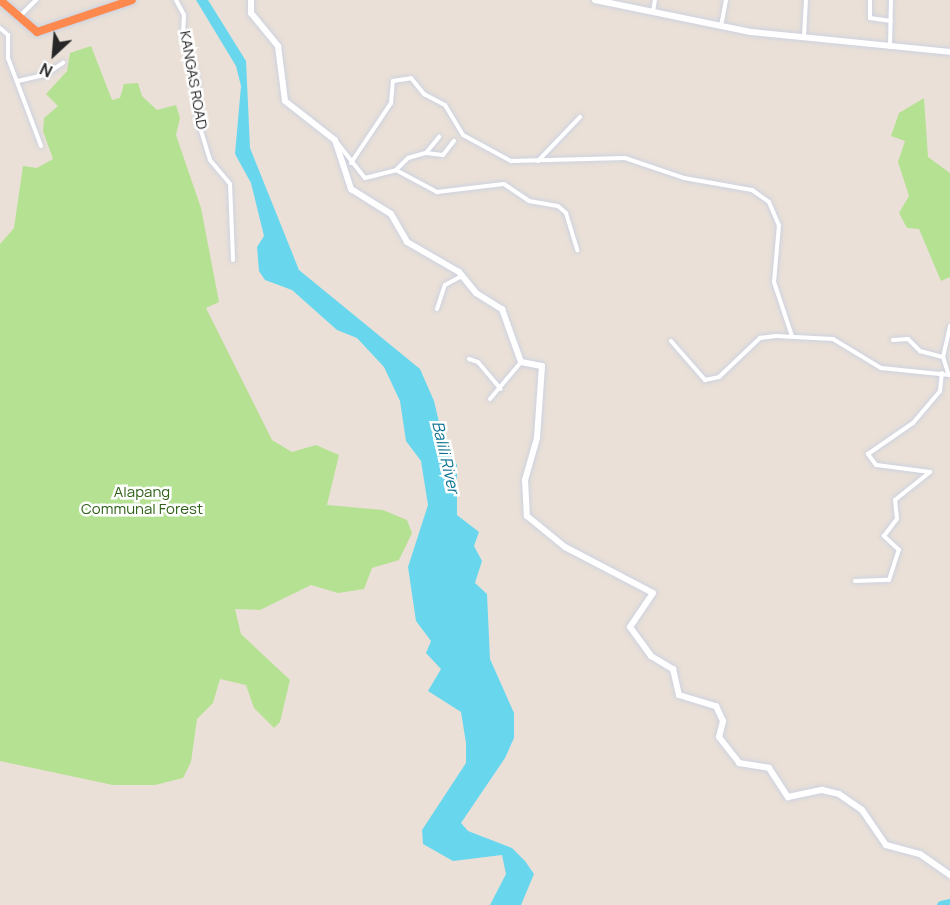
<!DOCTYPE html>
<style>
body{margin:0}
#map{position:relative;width:950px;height:905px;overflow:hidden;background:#eae0d7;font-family:Manrope,sans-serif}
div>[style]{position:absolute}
.green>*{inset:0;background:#b5e193}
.water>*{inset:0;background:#68d7ee}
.river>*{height:9px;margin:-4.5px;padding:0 4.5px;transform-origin:4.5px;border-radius:4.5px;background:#68d7ee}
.roads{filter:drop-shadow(0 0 2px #cdd2e0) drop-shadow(0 0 2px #cdd2e0)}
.street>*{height:4px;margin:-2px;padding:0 2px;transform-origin:2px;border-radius:2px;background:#fff}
.secondary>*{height:6px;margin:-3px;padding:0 3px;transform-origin:3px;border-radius:3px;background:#fff}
.highway>*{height:8px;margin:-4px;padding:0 4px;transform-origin:4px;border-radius:4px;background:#fe894e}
span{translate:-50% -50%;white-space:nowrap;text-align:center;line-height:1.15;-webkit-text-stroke:5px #fff;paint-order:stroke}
.street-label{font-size:15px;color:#262626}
.park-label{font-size:15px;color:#2f6118}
.water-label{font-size:16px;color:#0d7394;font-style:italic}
.north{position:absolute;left:24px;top:24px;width:60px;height:60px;-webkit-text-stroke:4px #fff;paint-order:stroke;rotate:206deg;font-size:16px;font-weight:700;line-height:24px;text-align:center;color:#262626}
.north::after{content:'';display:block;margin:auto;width:21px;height:27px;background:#262626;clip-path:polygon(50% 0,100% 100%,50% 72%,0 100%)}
</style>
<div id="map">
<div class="green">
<div style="clip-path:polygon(91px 46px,112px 100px,120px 98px,124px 84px,138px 83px,142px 96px,157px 110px,176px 105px,180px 118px,176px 135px,201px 208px,219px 302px,206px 308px,272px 440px,292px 452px,316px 445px,339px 455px,327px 505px,383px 510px,407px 520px,412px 533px,399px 560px,372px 568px,364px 589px,338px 593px,311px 585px,260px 610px,235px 609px,241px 634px,290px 680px,280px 722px,274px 728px,254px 708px,246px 685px,220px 679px,213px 703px,197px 719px,191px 762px,183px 778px,155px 785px,113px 785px,0 761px,0 244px,14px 228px,23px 166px,37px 168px,53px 159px,43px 131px,44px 118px,58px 106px,46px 94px,67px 71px,70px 53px)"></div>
<div style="clip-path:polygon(924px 98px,928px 157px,950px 173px,950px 277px,941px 281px,919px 229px,907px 228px,899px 213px,909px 196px,898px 162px,905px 141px,891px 136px,899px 113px)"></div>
</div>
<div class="water">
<div style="clip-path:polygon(196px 0,208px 0,246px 61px,250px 148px,299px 270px,420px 369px,434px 401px,443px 439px,457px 465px,457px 515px,479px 532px,474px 546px,482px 561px,475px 583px,487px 594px,490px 659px,514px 713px,514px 738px,505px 758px,461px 823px,468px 831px,512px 848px,525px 861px,534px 874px,521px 905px,490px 905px,506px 874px,502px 855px,453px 861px,423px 844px,422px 830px,466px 763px,466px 743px,461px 712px,428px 691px,441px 669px,426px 653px,431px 641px,416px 621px,408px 567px,428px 505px,421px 461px,406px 441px,400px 401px,384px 367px,357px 338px,337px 330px,292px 290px,265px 280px,259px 271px,257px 247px,264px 236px,251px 183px,235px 154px,241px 86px,236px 66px)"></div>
</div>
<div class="river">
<div style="left:941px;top:905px;width:9px;rotate:-13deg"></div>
</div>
<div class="roads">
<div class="street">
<div style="left:176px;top:0;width:17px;rotate:62deg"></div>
<div style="left:184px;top:15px;width:20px;rotate:93deg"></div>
<div style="left:183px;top:35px;width:45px;rotate:72deg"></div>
<div style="left:197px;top:78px;width:43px;rotate:88.7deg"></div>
<div style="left:198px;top:121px;width:41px;rotate:72.9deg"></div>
<div style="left:210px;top:160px;width:31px;rotate:50deg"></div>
<div style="left:230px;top:184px;width:76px;rotate:87.7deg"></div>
<div style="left:870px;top:0;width:18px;rotate:90deg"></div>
<div style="left:870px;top:18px;width:21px;rotate:8deg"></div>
<div style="left:653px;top:12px;width:12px;rotate:-81deg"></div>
<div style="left:20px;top:16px;width:23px;rotate:-45deg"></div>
<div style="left:721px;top:26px;width:26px;rotate:-79deg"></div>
<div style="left:0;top:28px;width:11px;rotate:41deg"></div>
<div style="left:8px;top:35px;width:23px;rotate:90deg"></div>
<div style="left:8px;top:58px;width:94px;rotate:69.4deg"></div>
<div style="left:804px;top:37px;width:37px;rotate:-87deg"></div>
<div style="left:890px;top:47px;width:47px;rotate:-88.8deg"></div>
<div style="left:18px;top:81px;width:28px;rotate:-13deg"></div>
<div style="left:45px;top:75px;width:22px;rotate:-34deg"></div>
<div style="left:335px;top:140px;width:48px;rotate:51.7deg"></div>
<div style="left:365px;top:178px;width:32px;rotate:-14deg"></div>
<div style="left:396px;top:170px;width:47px;rotate:28.2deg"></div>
<div style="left:437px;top:192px;width:67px;rotate:-6.8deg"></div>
<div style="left:504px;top:184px;width:30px;rotate:34deg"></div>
<div style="left:529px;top:201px;width:29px;rotate:10deg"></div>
<div style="left:558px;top:206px;width:11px;rotate:41deg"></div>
<div style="left:566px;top:213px;width:39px;rotate:73deg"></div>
<div style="left:426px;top:153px;width:17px;rotate:7deg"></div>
<div style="left:443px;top:155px;width:18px;rotate:-52deg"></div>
<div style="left:538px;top:161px;width:61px;rotate:-46.3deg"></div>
<div style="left:351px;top:163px;width:72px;rotate:-56.3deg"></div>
<div style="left:391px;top:103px;width:22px;rotate:-85deg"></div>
<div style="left:393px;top:81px;width:18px;rotate:-9deg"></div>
<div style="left:411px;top:78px;width:21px;rotate:51deg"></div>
<div style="left:424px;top:94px;width:24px;rotate:28deg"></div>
<div style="left:445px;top:105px;width:35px;rotate:59deg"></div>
<div style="left:463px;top:135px;width:55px;rotate:28.4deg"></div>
<div style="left:511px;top:161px;width:114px;rotate:-1.5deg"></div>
<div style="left:625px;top:158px;width:62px;rotate:18.7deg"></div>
<div style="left:684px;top:178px;width:69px;rotate:10deg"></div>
<div style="left:752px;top:190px;width:21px;rotate:35deg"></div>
<div style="left:769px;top:202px;width:25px;rotate:67deg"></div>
<div style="left:779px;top:225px;width:57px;rotate:95deg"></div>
<div style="left:774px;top:282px;width:57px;rotate:71.6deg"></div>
<div style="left:396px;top:170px;width:17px;rotate:-45deg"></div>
<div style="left:408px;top:158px;width:19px;rotate:-16deg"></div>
<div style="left:426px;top:153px;width:21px;rotate:-51deg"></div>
<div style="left:437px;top:309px;width:25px;rotate:-72deg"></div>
<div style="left:445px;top:285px;width:19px;rotate:-28deg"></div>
<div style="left:893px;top:340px;width:15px;rotate:-4deg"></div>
<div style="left:908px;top:339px;width:17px;rotate:45deg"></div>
<div style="left:920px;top:351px;width:24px;rotate:15deg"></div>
<div style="left:671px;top:341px;width:52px;rotate:48.9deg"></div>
<div style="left:705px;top:380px;width:14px;rotate:-12deg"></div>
<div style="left:719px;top:377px;width:57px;rotate:-43.6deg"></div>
<div style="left:760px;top:338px;width:16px;rotate:-7deg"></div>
<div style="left:776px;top:336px;width:57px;rotate:3deg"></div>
<div style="left:833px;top:339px;width:56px;rotate:31.1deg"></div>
<div style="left:881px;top:368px;width:69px;rotate:5.8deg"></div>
<div style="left:469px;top:359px;width:9px;rotate:18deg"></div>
<div style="left:478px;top:362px;width:35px;rotate:50deg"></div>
<div style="left:948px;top:373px;width:17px;rotate:-107deg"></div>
<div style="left:943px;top:357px;width:32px;rotate:-77deg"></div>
<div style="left:490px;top:399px;width:48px;rotate:-50deg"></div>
<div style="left:855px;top:581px;width:34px;rotate:-2deg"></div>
<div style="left:889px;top:580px;width:32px;rotate:-72deg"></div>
<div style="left:899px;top:550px;width:21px;rotate:-137deg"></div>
<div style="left:884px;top:536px;width:21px;rotate:-53deg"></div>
<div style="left:897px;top:519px;width:19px;rotate:-96deg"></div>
<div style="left:895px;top:500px;width:45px;rotate:-38.7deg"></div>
<div style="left:930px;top:472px;width:54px;rotate:-172.6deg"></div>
<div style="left:876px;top:465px;width:14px;rotate:-126deg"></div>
<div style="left:868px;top:454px;width:55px;rotate:-34.6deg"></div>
<div style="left:913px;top:423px;width:42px;rotate:-49.8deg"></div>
<div style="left:940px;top:391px;width:18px;rotate:-84deg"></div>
</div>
<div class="secondary">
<div style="left:251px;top:0;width:13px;rotate:90deg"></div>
<div style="left:251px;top:13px;width:43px;rotate:50.7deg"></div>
<div style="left:278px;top:46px;width:55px;rotate:82.7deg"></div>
<div style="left:285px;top:101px;width:63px;rotate:38deg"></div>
<div style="left:335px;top:140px;width:52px;rotate:71.9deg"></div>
<div style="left:351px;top:189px;width:47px;rotate:32deg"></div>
<div style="left:391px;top:214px;width:32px;rotate:60deg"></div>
<div style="left:407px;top:242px;width:60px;rotate:30deg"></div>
<div style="left:459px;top:272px;width:27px;rotate:51deg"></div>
<div style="left:476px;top:293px;width:31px;rotate:32deg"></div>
<div style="left:502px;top:309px;width:56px;rotate:70.3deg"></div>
<div style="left:521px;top:362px;width:21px;rotate:11deg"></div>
<div style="left:542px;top:366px;width:72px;rotate:94deg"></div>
<div style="left:537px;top:438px;width:44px;rotate:105.9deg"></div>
<div style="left:525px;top:480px;width:36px;rotate:87deg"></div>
<div style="left:527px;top:516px;width:49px;rotate:39.2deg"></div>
<div style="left:565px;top:547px;width:99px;rotate:27.6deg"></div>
<div style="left:653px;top:593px;width:41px;rotate:124.1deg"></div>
<div style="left:630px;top:627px;width:36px;rotate:54deg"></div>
<div style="left:651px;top:656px;width:26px;rotate:31deg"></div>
<div style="left:673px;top:669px;width:27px;rotate:77deg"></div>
<div style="left:679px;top:695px;width:39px;rotate:17deg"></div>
<div style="left:716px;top:706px;width:17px;rotate:65deg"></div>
<div style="left:723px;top:721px;width:16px;rotate:104deg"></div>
<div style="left:719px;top:737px;width:33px;rotate:52deg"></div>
<div style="left:739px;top:763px;width:30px;rotate:9deg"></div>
<div style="left:769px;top:768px;width:35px;rotate:57deg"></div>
<div style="left:788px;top:797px;width:35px;rotate:-12deg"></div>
<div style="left:822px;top:790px;width:17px;rotate:13deg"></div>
<div style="left:839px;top:794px;width:28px;rotate:35deg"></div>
<div style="left:862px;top:810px;width:42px;rotate:55.6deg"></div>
<div style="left:886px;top:845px;width:35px;rotate:15deg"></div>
<div style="left:920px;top:854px;width:37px;rotate:35deg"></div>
<div style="left:595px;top:0;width:159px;rotate:11.6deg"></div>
<div style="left:751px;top:32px;width:200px;rotate:5.7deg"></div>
</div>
<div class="highway">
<div style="left:0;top:0;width:49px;rotate:40.9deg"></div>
<div style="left:37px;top:32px;width:100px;rotate:-18.6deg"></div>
</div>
</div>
<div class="street-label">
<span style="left:194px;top:80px;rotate:80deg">KANGAS ROAD</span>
</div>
<div class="park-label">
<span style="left:142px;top:500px">Alapang<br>Communal Forest</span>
</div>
<div class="water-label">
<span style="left:446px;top:457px;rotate:77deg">Balili River</span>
</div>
<div class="north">N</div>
</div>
